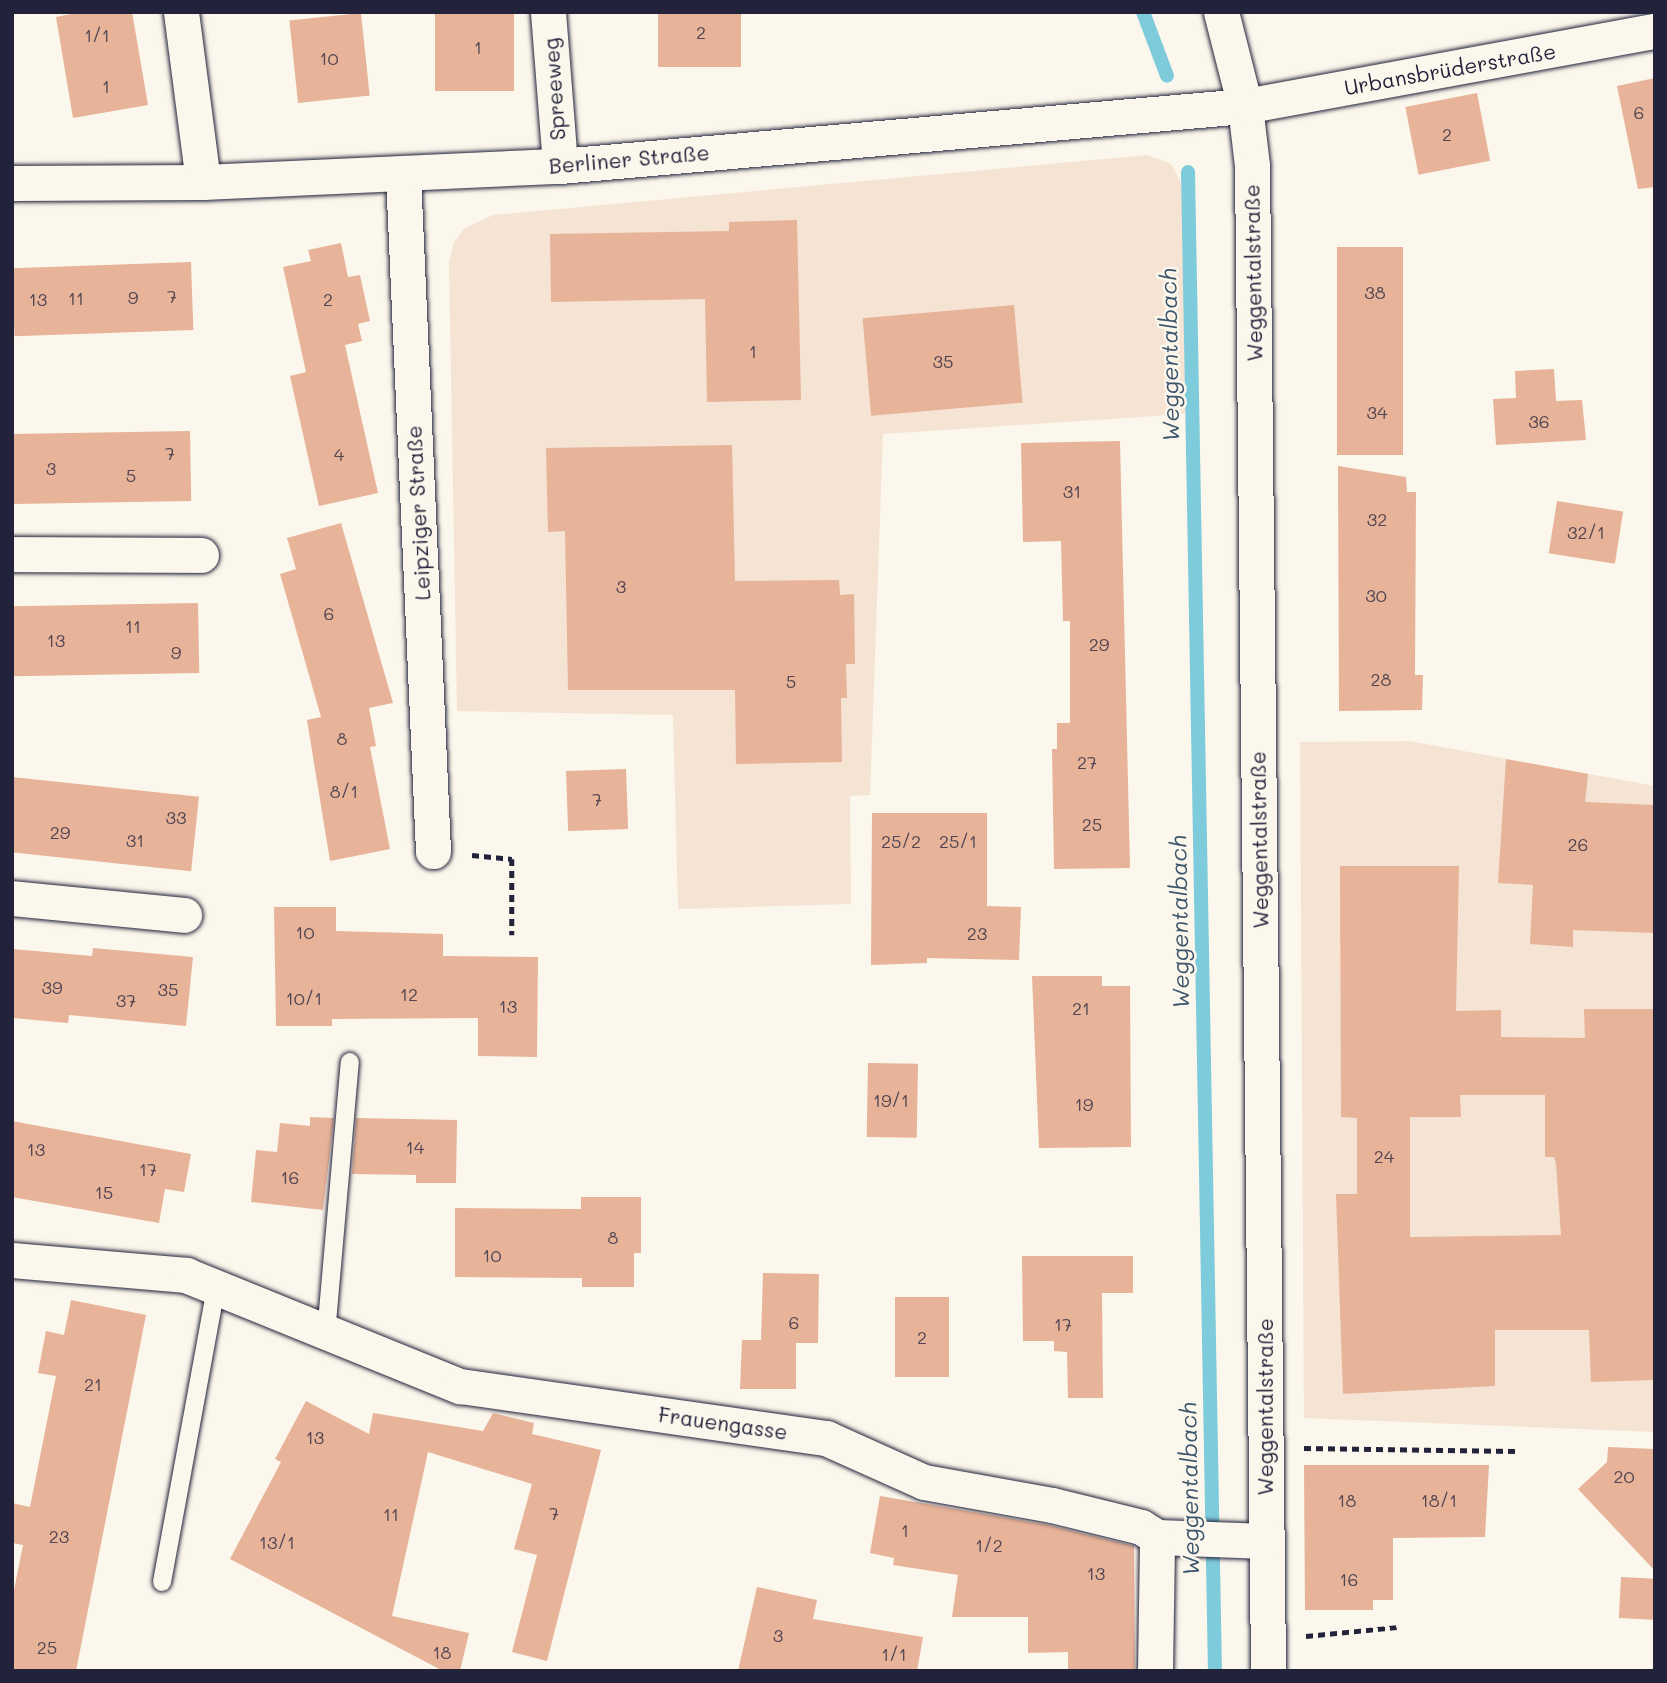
<!DOCTYPE html>
<meta charset="utf-8">
<style>
body{margin:0}
#map{position:relative;width:1667px;height:1683px;overflow:hidden;background:#fbf7ec;font-family:Mali,sans-serif}
div>[style]{position:absolute}
.built>*{inset:0;background:#f5e3d3}
.stream>*{height:14px;margin:-7px;padding:0 7px;transform-origin:7px;border-radius:7px;background:#7dcbdb}
.building>*{inset:0;background:#e7b399;transform-origin:0 0}
.path>*{height:4.5px;margin-top:-2.25px;transform-origin:0;background:repeating-linear-gradient(90deg,#22223b 0 7px,transparent 0 12px)}
.roads{filter:drop-shadow(0 0 2px #22223b) drop-shadow(0 0 2px #22223b)}
.lane>*{height:18px;margin:-9px;padding:0 9px;transform-origin:9px;border-radius:9px;background:#fbf7ec}
.street>*{height:35px;margin:-17.5px;padding:0 17.5px;transform-origin:17.5px;border-radius:17.5px;background:#fbf7ec}
span{translate:-50% -50%;white-space:nowrap;text-align:center;line-height:1.15;-webkit-text-stroke:5px #fbf7ec;paint-order:stroke}
.number-label{font-size:18px;color:#534652}
.number-label span{-webkit-text-stroke-width:0}
.street-label{font-size:21px;color:#22223b}
.water-label{font-size:23px;color:#3d556b;font-style:italic}
.frame{position:absolute;inset:0;border:14px solid #22223b;pointer-events:none}
</style>
<div id="map">
<div class="built">
<div style="clip-path:polygon(1148px 155px,1171px 164px,1184px 188px,1185px 414px,883px 434px,870px 795px,850px 796px,851px 904px,678px 909px,673px 715px,457px 711px,449px 261px,454px 242px,465px 228px,493px 215px)"></div>
<div style="clip-path:polygon(1409px 741px,1655px 786px,1655px 1432px,1304px 1418px,1300px 742px)"></div>
</div>
<div class="stream">
<div style="left:1143px;top:12px;width:68px;rotate:69.4deg"></div>
<div style="left:1188px;top:172px;width:1499px;rotate:88.97deg"></div>
</div>
<div class="building">
<div style="clip-path:polygon(81px 12px,132px 12px,148px 105px,73px 118px,56px 17px)"></div>
<div style="left:435px;top:12px;width:79px;height:79px"></div>
<div style="left:658px;top:12px;width:83px;height:55px"></div>
<div style="left:361px;top:13px;width:83px;height:72px;rotate:84deg"></div>
<div style="clip-path:polygon(1655px 78px,1655px 187px,1638px 189px,1617px 86px)"></div>
<div style="left:1477px;top:93px;width:69px;height:73px;rotate:79deg"></div>
<div style="clip-path:polygon(797px 220px,801px 400px,707px 402px,705px 299px,551px 302px,550px 234px,729px 231px,729px 222px)"></div>
<div style="clip-path:polygon(341px 243px,348px 277px,360px 275px,370px 321px,358px 324px,362px 341px,345px 345px,378px 493px,319px 506px,290px 376px,306px 372px,283px 267px,311px 261px,308px 250px)"></div>
<div style="left:1337px;top:247px;width:66px;height:208px"></div>
<div style="left:191px;top:262px;width:68px;height:179px;rotate:88deg"></div>
<div style="left:1014px;top:305px;width:98px;height:152px;rotate:85deg"></div>
<div style="clip-path:polygon(1554px 369px,1556px 401px,1582px 400px,1586px 440px,1496px 445px,1493px 399px,1516px 398px,1515px 371px)"></div>
<div style="left:190px;top:431px;width:70px;height:178px;rotate:89deg"></div>
<div style="clip-path:polygon(1120px 441px,1130px 868px,1054px 869px,1052px 749px,1057px 749px,1057px 723px,1070px 723px,1070px 621px,1063px 621px,1061px 541px,1023px 542px,1021px 443px)"></div>
<div style="clip-path:polygon(732px 445px,735px 581px,839px 580px,840px 595px,854px 594px,855px 664px,846px 664px,847px 698px,841px 698px,842px 762px,736px 764px,735px 690px,568px 690px,565px 531px,548px 532px,546px 448px)"></div>
<div style="clip-path:polygon(1338px 466px,1406px 477px,1407px 492px,1416px 492px,1415px 675px,1423px 675px,1422px 710px,1339px 711px)"></div>
<div style="left:1557px;top:501px;width:67px;height:53px;rotate:9deg"></div>
<div style="clip-path:polygon(341px 523px,393px 703px,369px 708px,376px 746px,370px 747px,390px 849px,330px 861px,307px 720px,321px 717px,280px 574px,296px 569px,287px 538px)"></div>
<div style="left:198px;top:603px;width:70px;height:186px;rotate:89deg"></div>
<div style="clip-path:polygon(1506px 759px,1588px 774px,1585px 802px,1655px 805px,1655px 933px,1573px 930px,1573px 947px,1530px 944px,1533px 885px,1498px 883px)"></div>
<div style="left:626px;top:769px;width:60px;height:60px;rotate:88deg"></div>
<div style="left:12px;top:777px;width:188px;height:75px;rotate:6deg"></div>
<div style="clip-path:polygon(872px 813px,987px 813px,987px 906px,1021px 907px,1019px 960px,927px 958px,927px 963px,871px 965px)"></div>
<div style="clip-path:polygon(evenodd,1340px 866px,1459px 866px,1456px 1011px,1501px 1010px,1501px 1037px,1585px 1038px,1584px 1009px,1655px 1009px,1655px 1380px,1591px 1382px,1589px 1330px,1495px 1330px,1495px 1386px,1343px 1394px,1336px 1194px,1357px 1194px,1357px 1118px,1341px 1117px,1340px 866px,1460px 1095px,1545px 1095px,1545px 1157px,1554px 1157px,1556px 1164px,1561px 1235px,1410px 1237px,1410px 1117px,1461px 1117px,1460px 1095px)"></div>
<div style="clip-path:polygon(274px 907px,336px 907px,336px 931px,443px 934px,443px 956px,538px 957px,537px 1057px,478px 1056px,478px 1018px,332px 1019px,332px 1026px,276px 1026px)"></div>
<div style="clip-path:polygon(93px 948px,193px 957px,186px 1026px,69px 1015px,68px 1023px,12px 1018px,12px 949px,92px 956px)"></div>
<div style="clip-path:polygon(1032px 976px,1102px 976px,1102px 986px,1130px 986px,1131px 1147px,1039px 1148px)"></div>
<div style="left:868px;top:1063px;width:50px;height:74px;rotate:1deg"></div>
<div style="clip-path:polygon(310px 1117px,334px 1118px,323px 1210px,251px 1202px,256px 1150px,277px 1152px,280px 1123px,310px 1126px)"></div>
<div style="clip-path:polygon(356px 1118px,457px 1120px,456px 1183px,416px 1183px,416px 1175px,352px 1174px)"></div>
<div style="clip-path:polygon(12px 1121px,191px 1154px,184px 1192px,165px 1189px,159px 1223px,12px 1197px)"></div>
<div style="clip-path:polygon(581px 1197px,641px 1197px,641px 1253px,634px 1253px,634px 1287px,582px 1287px,582px 1278px,455px 1277px,455px 1208px,581px 1209px)"></div>
<div style="clip-path:polygon(1022px 1256px,1133px 1256px,1133px 1293px,1102px 1293px,1103px 1398px,1068px 1398px,1067px 1352px,1054px 1351px,1054px 1341px,1023px 1341px)"></div>
<div style="clip-path:polygon(763px 1273px,819px 1274px,818px 1343px,796px 1343px,796px 1389px,740px 1389px,742px 1340px,761px 1340px)"></div>
<div style="left:895px;top:1297px;width:54px;height:80px"></div>
<div style="clip-path:polygon(71px 1300px,146px 1315px,76px 1671px,12px 1671px,12px 1600px,23px 1545px,12px 1543px,12px 1503px,30px 1507px,56px 1376px,38px 1373px,46px 1331px,64px 1335px)"></div>
<div style="clip-path:polygon(306px 1401px,369px 1434px,373px 1413px,483px 1431px,493px 1413px,534px 1423px,532px 1434px,601px 1450px,547px 1661px,512px 1652px,537px 1555px,514px 1549px,532px 1484px,428px 1452px,392px 1616px,469px 1633px,460px 1671px,443px 1671px,230px 1559px,281px 1462px,275px 1459px)"></div>
<div style="clip-path:polygon(1608px 1447px,1655px 1449px,1655px 1571px,1578px 1489px,1607px 1462px)"></div>
<div style="clip-path:polygon(1304px 1465px,1489px 1465px,1485px 1537px,1393px 1538px,1393px 1600px,1373px 1600px,1373px 1610px,1305px 1610px)"></div>
<div style="clip-path:polygon(880px 1496px,1048px 1525px,1134px 1546px,1135px 1671px,1068px 1671px,1068px 1652px,1028px 1653px,1028px 1617px,952px 1617px,958px 1575px,893px 1565px,894px 1558px,870px 1553px)"></div>
<div style="left:1621px;top:1577px;width:34px;height:41px;rotate:3deg"></div>
<div style="clip-path:polygon(757px 1587px,817px 1600px,813px 1619px,923px 1637px,917px 1671px,738px 1671px)"></div>
</div>
<div class="path">
<div style="left:472px;top:855px;width:40px;rotate:5.7deg"></div>
<div style="left:512px;top:859px;width:76px;rotate:90deg"></div>
<div style="left:1304px;top:1448px;width:211px;rotate:0.8deg"></div>
<div style="left:1306px;top:1636px;width:91px;rotate:-5.6deg"></div>
</div>
<div class="roads">
<div class="lane">
<div style="left:326px;top:1334px;width:273px;rotate:-85deg"></div>
<div style="left:162px;top:1582px;width:299px;rotate:-79.6deg"></div>
</div>
<div class="street">
<div style="left:181px;top:12px;width:171px;rotate:82.6deg"></div>
<div style="left:548px;top:12px;width:154px;rotate:85.5deg"></div>
<div style="left:1221px;top:12px;width:97px;rotate:75.7deg"></div>
<div style="left:1245px;top:106px;width:60px;rotate:83.3deg"></div>
<div style="left:1252px;top:166px;width:1505px;rotate:89.39deg"></div>
<div style="left:403px;top:175px;width:677px;rotate:87.46deg"></div>
<div style="left:12px;top:183px;width:191px;rotate:-0.3deg"></div>
<div style="left:203px;top:182px;width:357px;rotate:-2.6deg"></div>
<div style="left:560px;top:166px;width:688px;rotate:-5.01deg"></div>
<div style="left:1245px;top:106px;width:417px;rotate:-10.4deg"></div>
<div style="left:12px;top:554px;width:189px;rotate:0.3deg"></div>
<div style="left:12px;top:898px;width:173px;rotate:5.6deg"></div>
<div style="left:12px;top:1260px;width:175px;rotate:4.9deg"></div>
<div style="left:186px;top:1275px;width:296px;rotate:22.1deg"></div>
<div style="left:460px;top:1386px;width:370px;rotate:8.1deg"></div>
<div style="left:826px;top:1438px;width:107px;rotate:24.2deg"></div>
<div style="left:924px;top:1482px;width:130px;rotate:10.2deg"></div>
<div style="left:1052px;top:1505px;width:92px;rotate:13.9deg"></div>
<div style="left:1141px;top:1527px;width:19px;rotate:32deg"></div>
<div style="left:1157px;top:1537px;width:109px;rotate:2.1deg"></div>
<div style="left:1155px;top:1671px;width:134px;rotate:-89.1deg"></div>
</div>
</div>
<div class="number-label">
<span style="left:701px;top:32px">2</span>
<span style="left:97px;top:35px">1/1</span>
<span style="left:478px;top:47px">1</span>
<span style="left:329px;top:58px">10</span>
<span style="left:106px;top:86px">1</span>
<span style="left:1639px;top:112px">6</span>
<span style="left:1447px;top:134px">2</span>
<span style="left:1375px;top:292px">38</span>
<span style="left:172px;top:296px">7</span>
<span style="left:133px;top:297px">9</span>
<span style="left:76px;top:298px">11</span>
<span style="left:38px;top:299px">13</span>
<span style="left:328px;top:299px">2</span>
<span style="left:753px;top:351px">1</span>
<span style="left:943px;top:361px">35</span>
<span style="left:1377px;top:412px">34</span>
<span style="left:1539px;top:421px">36</span>
<span style="left:170px;top:453px">7</span>
<span style="left:339px;top:454px">4</span>
<span style="left:51px;top:468px">3</span>
<span style="left:131px;top:475px">5</span>
<span style="left:1072px;top:491px">31</span>
<span style="left:1377px;top:519px">32</span>
<span style="left:1586px;top:532px">32/1</span>
<span style="left:621px;top:586px">3</span>
<span style="left:1376px;top:595px">30</span>
<span style="left:329px;top:613px">6</span>
<span style="left:133px;top:626px">11</span>
<span style="left:56px;top:640px">13</span>
<span style="left:1099px;top:644px">29</span>
<span style="left:176px;top:652px">9</span>
<span style="left:1381px;top:679px">28</span>
<span style="left:791px;top:681px">5</span>
<span style="left:342px;top:738px">8</span>
<span style="left:1087px;top:762px">27</span>
<span style="left:344px;top:791px">8/1</span>
<span style="left:597px;top:799px">7</span>
<span style="left:176px;top:817px">33</span>
<span style="left:1092px;top:824px">25</span>
<span style="left:60px;top:832px">29</span>
<span style="left:135px;top:840px">31</span>
<span style="left:901px;top:841px">25/2</span>
<span style="left:958px;top:841px">25/1</span>
<span style="left:1578px;top:844px">26</span>
<span style="left:305px;top:932px">10</span>
<span style="left:977px;top:933px">23</span>
<span style="left:52px;top:987px">39</span>
<span style="left:168px;top:989px">35</span>
<span style="left:409px;top:994px">12</span>
<span style="left:304px;top:998px">10/1</span>
<span style="left:126px;top:1000px">37</span>
<span style="left:508px;top:1006px">13</span>
<span style="left:1081px;top:1008px">21</span>
<span style="left:891px;top:1100px">19/1</span>
<span style="left:1084px;top:1104px">19</span>
<span style="left:415px;top:1147px">14</span>
<span style="left:36px;top:1149px">13</span>
<span style="left:1384px;top:1156px">24</span>
<span style="left:148px;top:1169px">17</span>
<span style="left:290px;top:1177px">16</span>
<span style="left:104px;top:1192px">15</span>
<span style="left:613px;top:1237px">8</span>
<span style="left:492px;top:1255px">10</span>
<span style="left:794px;top:1322px">6</span>
<span style="left:1063px;top:1324px">17</span>
<span style="left:922px;top:1337px">2</span>
<span style="left:93px;top:1384px">21</span>
<span style="left:315px;top:1437px">13</span>
<span style="left:1624px;top:1476px">20</span>
<span style="left:1347px;top:1500px">18</span>
<span style="left:1439px;top:1500px">18/1</span>
<span style="left:554px;top:1513px">7</span>
<span style="left:391px;top:1514px">11</span>
<span style="left:905px;top:1530px">1</span>
<span style="left:59px;top:1536px">23</span>
<span style="left:277px;top:1542px">13/1</span>
<span style="left:989px;top:1545px">1/2</span>
<span style="left:1096px;top:1573px">13</span>
<span style="left:1349px;top:1579px">16</span>
<span style="left:778px;top:1635px">3</span>
<span style="left:47px;top:1647px">25</span>
<span style="left:442px;top:1652px">18</span>
<span style="left:894px;top:1654px">1/1</span>
</div>
<div class="street-label">
<span style="left:1450px;top:69px;rotate:-10deg">Urbansbrüderstraße</span>
<span style="left:554px;top:89px;rotate:-94deg">Spreeweg</span>
<span style="left:629px;top:159px;rotate:-5deg">Berliner Straße</span>
<span style="left:1253px;top:273px;rotate:-91deg">Weggentalstraße</span>
<span style="left:418px;top:513px;rotate:-93deg">Leipziger Straße</span>
<span style="left:1259px;top:840px;rotate:-91deg">Weggentalstraße</span>
<span style="left:1265px;top:1407px;rotate:-90deg">Weggentalstraße</span>
<span style="left:723px;top:1423px;rotate:8deg">Frauengasse</span>
</div>
<div class="water-label">
<span style="left:1169px;top:355px;rotate:-91deg">Weggentalbach</span>
<span style="left:1179px;top:922px;rotate:-91deg">Weggentalbach</span>
<span style="left:1189px;top:1489px;rotate:-91deg">Weggentalbach</span>
</div>
<div class="frame"></div>
</div>
